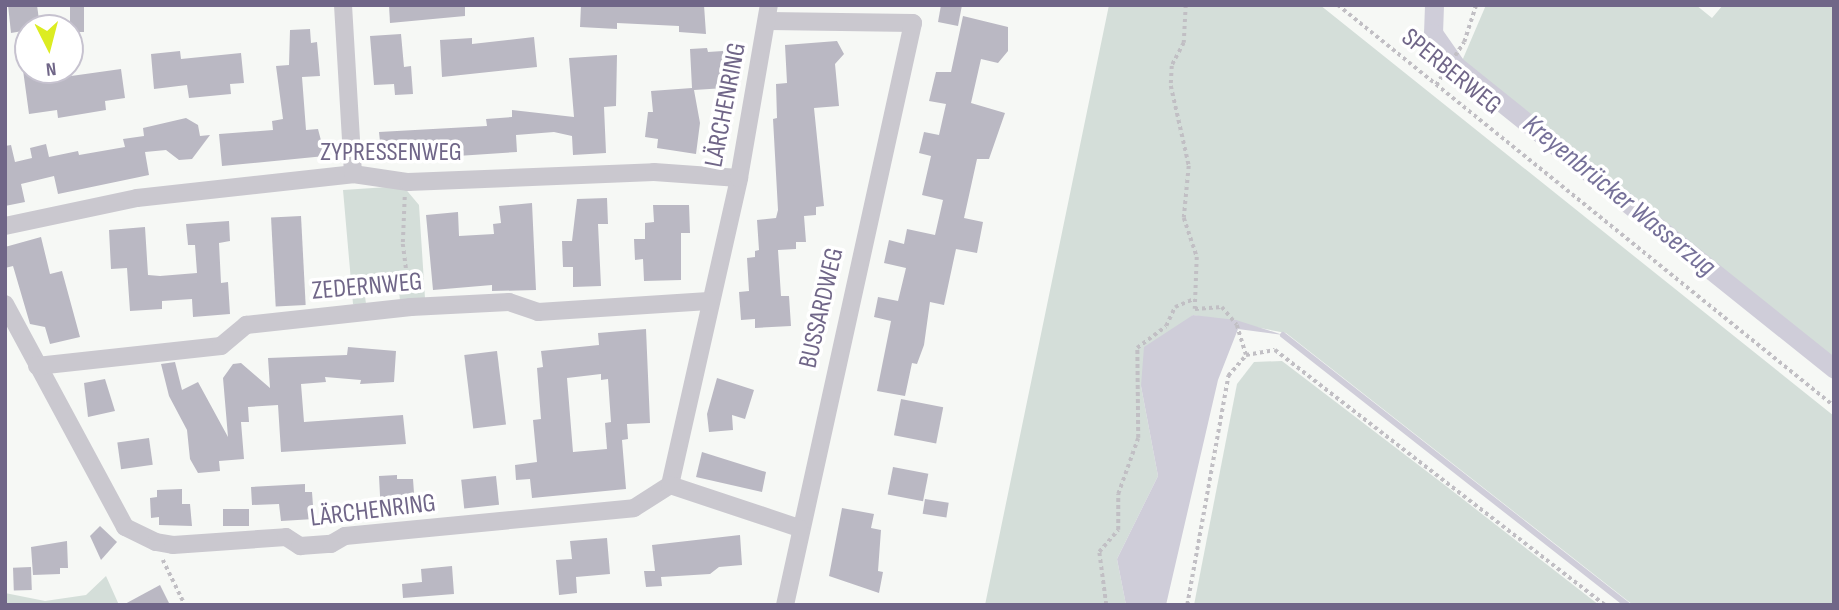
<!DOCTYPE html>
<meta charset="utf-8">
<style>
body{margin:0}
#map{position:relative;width:1839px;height:610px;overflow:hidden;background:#f6f8f5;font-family:"Sofia Sans Condensed",sans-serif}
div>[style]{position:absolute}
.green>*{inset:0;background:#d4ded9}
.water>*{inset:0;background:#cfcdd9}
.stream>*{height:6px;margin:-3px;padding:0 3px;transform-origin:3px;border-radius:3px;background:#cfcdd9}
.canal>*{height:19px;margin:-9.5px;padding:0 9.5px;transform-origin:9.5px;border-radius:9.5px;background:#cfcdd9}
.building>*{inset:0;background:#bab8c3;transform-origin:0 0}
.path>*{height:3.5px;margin-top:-1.75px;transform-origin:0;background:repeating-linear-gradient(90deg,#c1bfc4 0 3.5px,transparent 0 7px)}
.street>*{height:18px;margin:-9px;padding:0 9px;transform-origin:9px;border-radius:9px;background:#cac8cf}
span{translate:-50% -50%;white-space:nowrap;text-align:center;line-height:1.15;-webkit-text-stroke:7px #fff;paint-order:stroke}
.street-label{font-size:26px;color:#706688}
.water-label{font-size:28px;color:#767199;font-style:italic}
.frame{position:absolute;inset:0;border:7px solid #706688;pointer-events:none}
.north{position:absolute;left:14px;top:14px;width:70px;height:70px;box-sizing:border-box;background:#fff;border:2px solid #c6c2cf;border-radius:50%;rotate:174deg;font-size:19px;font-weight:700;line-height:28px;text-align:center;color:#706688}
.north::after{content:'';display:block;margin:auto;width:24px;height:32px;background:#dcec22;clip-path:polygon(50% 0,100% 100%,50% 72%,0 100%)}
</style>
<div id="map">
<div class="green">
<div style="clip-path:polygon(1109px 5px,1320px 5px,1834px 416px,1834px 605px,1633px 605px,1286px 333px,1193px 315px,1141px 386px,1158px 476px,1117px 559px,1126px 605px,985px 605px)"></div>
<div style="clip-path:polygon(1486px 5px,1696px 5px,1712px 18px,1723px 5px,1834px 5px,1834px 358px,1462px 61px)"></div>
<div style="clip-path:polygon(403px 186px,419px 205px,425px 298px,400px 300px,398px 284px,364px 288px,366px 304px,353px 304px,343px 190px)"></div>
<div style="clip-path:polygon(1282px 361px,1446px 486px,1599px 605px,1194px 605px,1237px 384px,1254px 362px)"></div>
<div style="clip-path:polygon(106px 576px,119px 605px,5px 605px,5px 593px,45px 601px,86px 595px)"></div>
</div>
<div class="water">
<div style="clip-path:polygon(1193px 315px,1236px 320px,1283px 335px,1238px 329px,1218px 380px,1166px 605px,1126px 605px,1117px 559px,1158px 476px,1141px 386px,1144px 347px)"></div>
</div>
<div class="stream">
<div style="left:1283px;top:335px;width:437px;rotate:38.1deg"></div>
</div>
<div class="canal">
<div style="left:1434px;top:5px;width:28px;rotate:92deg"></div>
<div style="left:1433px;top:33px;width:39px;rotate:55deg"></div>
<div style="left:1455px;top:65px;width:486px;rotate:38.7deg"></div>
</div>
<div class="building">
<div style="clip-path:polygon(8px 5px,37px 5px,40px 28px,11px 33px)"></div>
<div style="left:70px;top:5px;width:14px;height:27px"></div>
<div style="clip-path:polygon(389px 5px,465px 5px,465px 16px,390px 23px)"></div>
<div style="clip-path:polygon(581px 5px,704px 5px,706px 34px,679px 32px,679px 26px,617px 23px,617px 29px,580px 27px)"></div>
<div style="clip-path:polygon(941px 5px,962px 5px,958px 26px,938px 22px)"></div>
<div style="clip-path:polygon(963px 16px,1008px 27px,1008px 51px,998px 63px,981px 59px,971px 103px,1005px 113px,989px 159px,977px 159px,964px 218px,983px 222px,977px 253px,956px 249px,944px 305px,930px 302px,924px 345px,917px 364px,912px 363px,905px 396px,877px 391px,891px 321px,874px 317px,878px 297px,898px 301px,906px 268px,884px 263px,889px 240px,904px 244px,907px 229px,935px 235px,943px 200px,922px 195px,931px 156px,919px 153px,924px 132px,939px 135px,946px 104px,929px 101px,936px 72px,951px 72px)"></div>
<div style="clip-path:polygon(310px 29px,311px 43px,317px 42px,320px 76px,302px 77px,306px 130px,318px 129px,325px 156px,222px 166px,219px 134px,273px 130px,272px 121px,283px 119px,276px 66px,289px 65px,290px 30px)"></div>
<div style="clip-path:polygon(401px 34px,404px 67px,411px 66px,413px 94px,395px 95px,394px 84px,374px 85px,370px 36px)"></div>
<div style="clip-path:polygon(534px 37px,537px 67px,442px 77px,440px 40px,472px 38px,472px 44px)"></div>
<div style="clip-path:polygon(837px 41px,844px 54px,835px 64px,839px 106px,814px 108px,824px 206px,816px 207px,816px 215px,804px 216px,806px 242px,796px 242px,796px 249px,778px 250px,781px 296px,789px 296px,791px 326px,755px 328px,755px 319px,741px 320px,739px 292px,749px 291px,747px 258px,755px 257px,755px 251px,759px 250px,757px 220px,776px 218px,778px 210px,773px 119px,777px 118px,776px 84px,787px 83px,785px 45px)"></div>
<div style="clip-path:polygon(707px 48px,708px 52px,723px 51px,725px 88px,694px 90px,700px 123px,696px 154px,657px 148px,658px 139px,645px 137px,648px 112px,653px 112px,651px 91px,692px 88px,690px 49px)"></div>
<div style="clip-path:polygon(180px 51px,181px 59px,241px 53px,244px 83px,230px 84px,231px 94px,189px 98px,187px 85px,154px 89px,151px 54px)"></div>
<div style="clip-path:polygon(617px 55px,616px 106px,604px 107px,606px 153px,573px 155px,572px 136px,554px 132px,516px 135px,517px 152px,382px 161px,379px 132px,487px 126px,486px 119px,512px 117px,512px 110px,574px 117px,569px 58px)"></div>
<div style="clip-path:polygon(121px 69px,125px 98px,105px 101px,106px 110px,58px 118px,57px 110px,29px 114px,23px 70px,63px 70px,64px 77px)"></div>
<div style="clip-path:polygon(186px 118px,198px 125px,200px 136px,210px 135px,192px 159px,179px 160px,166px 150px,145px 152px,149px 175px,58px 194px,54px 176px,21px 184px,25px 202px,5px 206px,5px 146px,11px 145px,15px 162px,32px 158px,30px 148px,46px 144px,49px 157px,78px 151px,79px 155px,125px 147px,123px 139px,144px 136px,143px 128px)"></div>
<div style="clip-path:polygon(607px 198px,608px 224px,598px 224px,601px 286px,573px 287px,573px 267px,563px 267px,562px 241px,572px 241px,577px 199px)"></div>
<div style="clip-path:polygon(532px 203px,536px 290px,492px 291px,492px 285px,433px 290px,426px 215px,458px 212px,459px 236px,494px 234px,493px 224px,501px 223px,499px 206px)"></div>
<div style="clip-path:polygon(653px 205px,689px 205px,690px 233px,681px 233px,681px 280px,644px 281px,643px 259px,635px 260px,634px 239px,645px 239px,645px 223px,654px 222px)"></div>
<div style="left:301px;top:216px;width:89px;height:30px;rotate:87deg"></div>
<div style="clip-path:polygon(229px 221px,230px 241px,219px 243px,221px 283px,228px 282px,230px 314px,193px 317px,192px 299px,162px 301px,162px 309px,130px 311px,127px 268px,111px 269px,109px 230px,145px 227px,148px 275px,160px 276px,197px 273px,195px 245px,188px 245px,186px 224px)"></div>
<div style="clip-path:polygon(41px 237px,50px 274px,62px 271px,80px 337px,50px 344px,45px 327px,30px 324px,13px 266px,5px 268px,5px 247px)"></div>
<div style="clip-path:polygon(evenodd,646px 329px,650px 423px,627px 424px,628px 439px,622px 440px,626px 489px,532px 498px,530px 479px,516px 480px,515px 465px,537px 462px,533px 420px,541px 419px,537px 368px,543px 367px,541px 351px,599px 345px,598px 333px,646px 329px,601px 374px,601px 380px,608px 379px,611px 422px,605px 423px,607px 449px,573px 452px,567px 378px,601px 374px)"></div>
<div style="clip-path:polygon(348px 347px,396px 351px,394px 382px,360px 384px,361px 380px,325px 377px,326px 382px,301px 384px,304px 422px,403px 415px,406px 444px,281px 452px,278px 405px,248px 407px,249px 422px,241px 422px,244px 459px,219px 461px,220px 471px,198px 473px,190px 459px,187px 430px,169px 396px,161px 364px,175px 362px,182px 390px,198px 382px,228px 437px,223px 378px,233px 364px,241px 363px,270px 388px,268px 358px,347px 355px)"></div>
<div style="left:497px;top:351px;width:74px;height:33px;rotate:83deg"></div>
<div style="clip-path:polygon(717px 378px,754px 390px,745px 419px,732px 415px,733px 430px,709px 432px,707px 414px)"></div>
<div style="clip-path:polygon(105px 379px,115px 411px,88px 417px,84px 383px)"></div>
<div style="left:901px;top:399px;width:43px;height:37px;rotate:11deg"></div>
<div style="left:149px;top:438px;width:27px;height:32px;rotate:82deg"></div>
<div style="clip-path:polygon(702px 452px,766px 472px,762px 492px,696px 477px)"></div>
<div style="left:893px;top:467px;width:36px;height:28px;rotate:11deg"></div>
<div style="clip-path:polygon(397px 475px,397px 479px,413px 479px,415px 507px,381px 515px,379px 476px)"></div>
<div style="left:496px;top:476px;width:29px;height:35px;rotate:84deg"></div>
<div style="clip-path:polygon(305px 484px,305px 492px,312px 492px,314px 519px,281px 521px,279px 504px,252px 505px,251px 487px)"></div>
<div style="clip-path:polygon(182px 489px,182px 504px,190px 504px,192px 526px,159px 525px,159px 517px,151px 518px,150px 498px,157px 497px,157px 490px)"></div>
<div style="left:925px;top:499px;width:24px;height:15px;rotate:9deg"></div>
<div style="clip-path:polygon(842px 508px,874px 514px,871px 528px,881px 530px,878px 571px,883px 572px,879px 593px,829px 576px)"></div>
<div style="left:249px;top:509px;width:17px;height:26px;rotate:90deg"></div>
<div style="clip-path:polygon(100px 526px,117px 542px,101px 560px,90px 536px)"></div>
<div style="clip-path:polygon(740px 535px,742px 565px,719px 567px,710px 574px,661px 577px,662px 586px,646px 587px,644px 571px,655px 571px,652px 545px)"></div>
<div style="clip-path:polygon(607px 538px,610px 574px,576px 577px,577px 593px,559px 595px,556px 560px,572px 559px,570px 541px)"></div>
<div style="clip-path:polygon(67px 541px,68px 568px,60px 568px,60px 574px,33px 575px,31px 547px)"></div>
<div style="clip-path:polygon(452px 566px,454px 594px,403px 598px,402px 584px,422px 582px,421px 569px)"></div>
<div style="left:31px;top:567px;width:23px;height:18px;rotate:88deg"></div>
<div style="clip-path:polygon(160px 585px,170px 605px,123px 605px)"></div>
</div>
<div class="path">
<div style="left:1186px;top:5px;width:38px;rotate:93deg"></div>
<div style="left:1184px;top:43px;width:26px;rotate:118deg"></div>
<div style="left:1172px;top:66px;width:20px;rotate:93deg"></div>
<div style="left:1171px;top:86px;width:82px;rotate:77.3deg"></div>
<div style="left:1189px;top:166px;width:52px;rotate:95.5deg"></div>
<div style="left:1184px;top:218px;width:41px;rotate:71.6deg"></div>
<div style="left:1197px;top:257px;width:52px;rotate:92.2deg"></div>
<div style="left:1195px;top:309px;width:27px;rotate:-4deg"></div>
<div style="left:1222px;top:307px;width:23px;rotate:50deg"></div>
<div style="left:1237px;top:325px;width:31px;rotate:73deg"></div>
<div style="left:1338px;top:5px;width:638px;rotate:38.95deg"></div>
<div style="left:1436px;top:85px;width:51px;rotate:-56.9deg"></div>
<div style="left:1464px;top:42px;width:39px;rotate:-72deg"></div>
<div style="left:405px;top:197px;width:47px;rotate:92.4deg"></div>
<div style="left:403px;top:244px;width:47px;rotate:82.7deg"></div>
<div style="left:163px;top:560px;width:50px;rotate:63.9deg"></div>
<div style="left:1106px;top:605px;width:53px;rotate:-97.5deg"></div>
<div style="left:1099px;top:552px;width:29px;rotate:-49deg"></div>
<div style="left:1118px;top:530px;width:36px;rotate:-90deg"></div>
<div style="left:1118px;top:494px;width:59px;rotate:-70.3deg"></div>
<div style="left:1138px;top:438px;width:90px;rotate:-90.6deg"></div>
<div style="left:1137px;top:348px;width:36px;rotate:-37deg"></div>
<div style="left:1166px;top:326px;width:21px;rotate:-65deg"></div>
<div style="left:1175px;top:307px;width:21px;rotate:-23deg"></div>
<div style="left:1187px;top:605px;width:233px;rotate:-79.8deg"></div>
<div style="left:1228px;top:376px;width:28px;rotate:-49deg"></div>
<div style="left:1246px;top:355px;width:29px;rotate:-10deg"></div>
<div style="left:1275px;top:350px;width:417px;rotate:37.7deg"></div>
</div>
<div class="street">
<div style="left:343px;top:5px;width:169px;rotate:86.6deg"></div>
<div style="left:769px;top:21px;width:144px;rotate:0.8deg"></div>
<div style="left:913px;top:23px;width:596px;rotate:102.4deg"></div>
<div style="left:5px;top:226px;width:135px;rotate:-12deg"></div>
<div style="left:137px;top:198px;width:217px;rotate:-6.3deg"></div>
<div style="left:353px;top:174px;width:56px;rotate:8.3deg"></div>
<div style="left:408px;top:182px;width:246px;rotate:-2.3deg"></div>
<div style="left:654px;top:172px;width:85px;rotate:4deg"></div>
<div style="left:5px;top:304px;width:253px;rotate:61.7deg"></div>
<div style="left:125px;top:527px;width:34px;rotate:26deg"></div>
<div style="left:156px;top:542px;width:17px;rotate:10deg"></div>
<div style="left:173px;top:545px;width:113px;rotate:-4deg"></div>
<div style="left:286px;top:537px;width:17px;rotate:33deg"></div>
<div style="left:300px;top:546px;width:31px;rotate:-4deg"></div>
<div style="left:331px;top:544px;width:16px;rotate:-30deg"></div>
<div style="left:345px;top:536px;width:290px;rotate:-5.5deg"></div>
<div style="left:634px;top:508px;width:43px;rotate:-32.6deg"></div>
<div style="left:670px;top:485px;width:315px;rotate:-77.3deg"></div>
<div style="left:739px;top:178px;width:176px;rotate:-80.2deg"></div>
<div style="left:37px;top:366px;width:185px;rotate:-6.2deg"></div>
<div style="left:221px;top:346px;width:33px;rotate:-40deg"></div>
<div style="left:246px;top:325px;width:166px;rotate:-6.2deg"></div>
<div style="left:411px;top:307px;width:98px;rotate:-2.9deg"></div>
<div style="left:509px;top:302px;width:31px;rotate:19deg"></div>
<div style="left:538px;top:312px;width:171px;rotate:-3.7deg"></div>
<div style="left:670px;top:485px;width:136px;rotate:18.4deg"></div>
</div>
<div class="street-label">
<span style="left:1451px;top:72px;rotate:39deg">SPERBERWEG</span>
<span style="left:726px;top:105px;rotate:-79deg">LÄRCHENRING</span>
<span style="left:391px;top:153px">ZYPRESSENWEG</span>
<span style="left:367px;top:287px;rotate:-5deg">ZEDERNWEG</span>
<span style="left:822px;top:308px;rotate:-77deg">BUSSARDWEG</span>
<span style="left:373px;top:511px;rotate:-7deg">LÄRCHENRING</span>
</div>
<div class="water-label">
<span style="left:1619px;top:196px;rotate:39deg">Kreyenbrücker Wasserzug</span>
</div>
<div class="frame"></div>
<div class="north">N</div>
</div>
